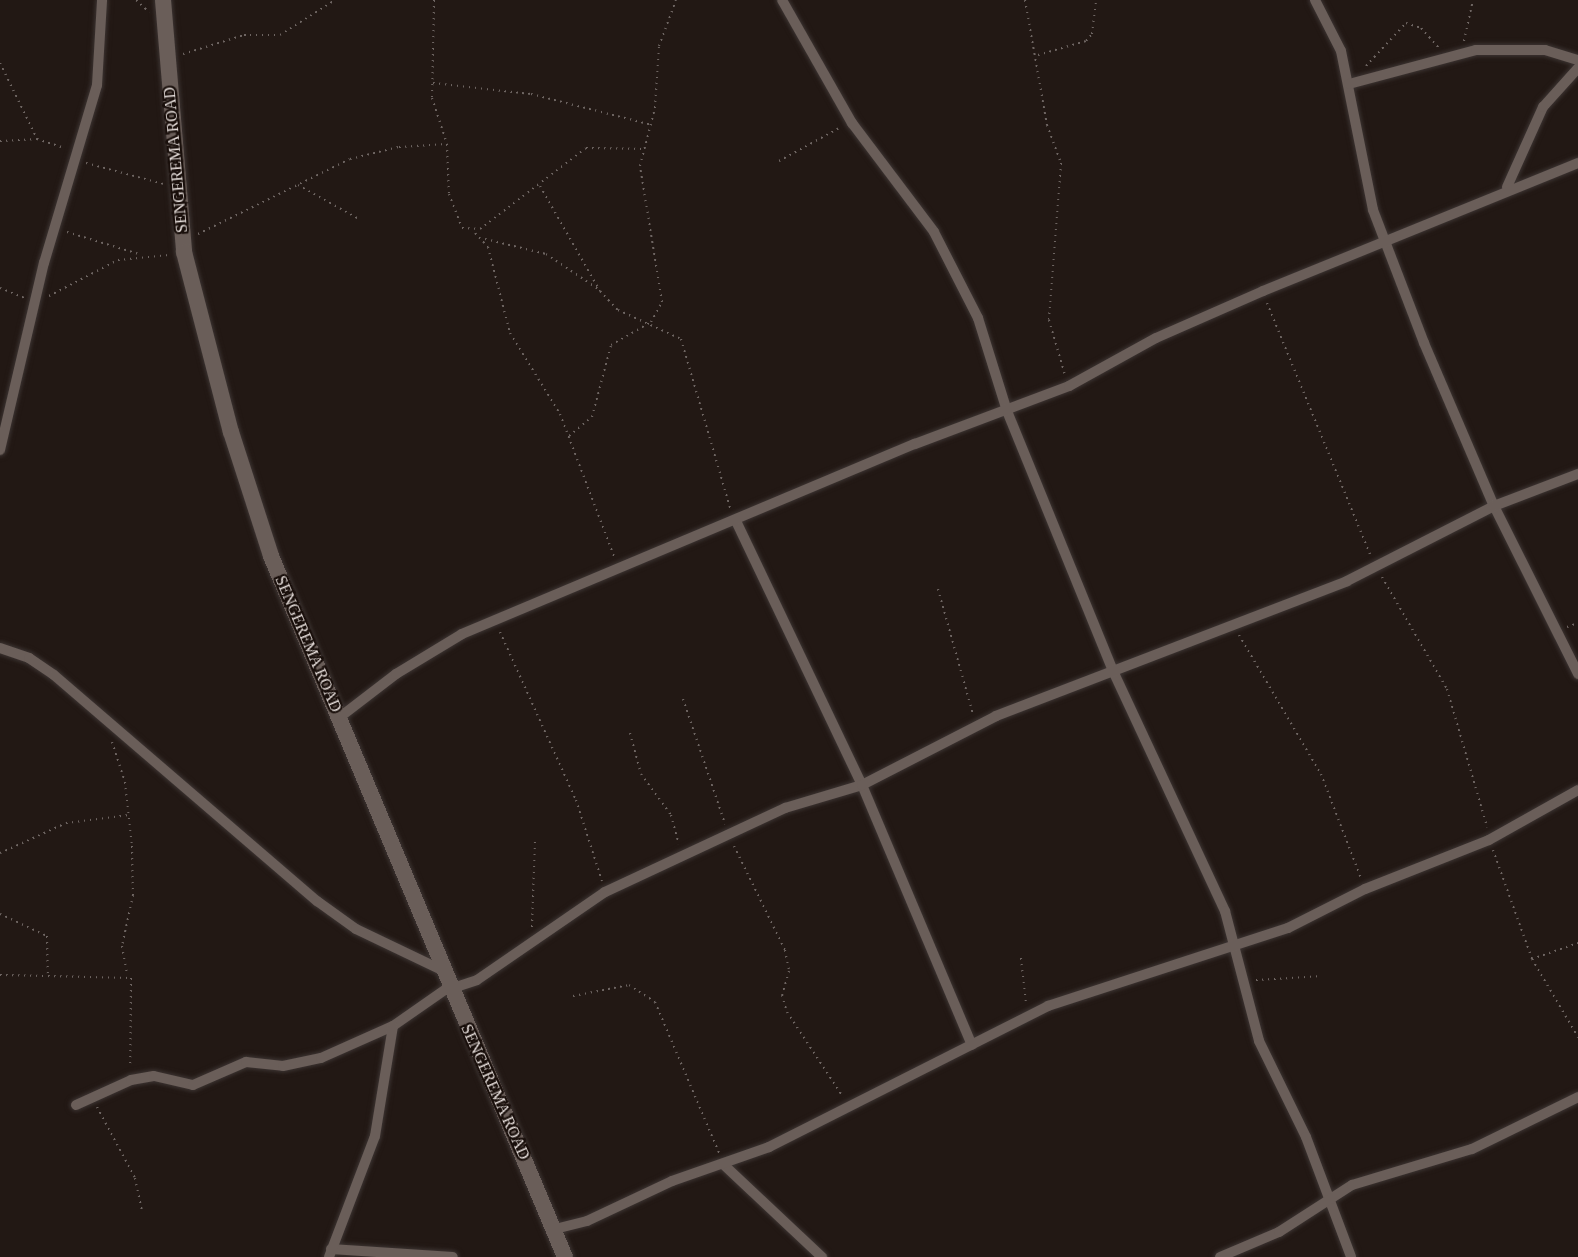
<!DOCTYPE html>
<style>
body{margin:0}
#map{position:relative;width:1578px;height:1257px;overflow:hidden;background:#221814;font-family:"Times New Roman",serif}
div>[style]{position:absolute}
.path>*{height:2px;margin-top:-1px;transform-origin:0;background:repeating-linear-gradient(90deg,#6e6562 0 1.5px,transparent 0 6px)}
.roads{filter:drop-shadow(0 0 2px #3c3432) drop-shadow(0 0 2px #3c3432)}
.street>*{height:10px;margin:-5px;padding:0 5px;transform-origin:5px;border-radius:5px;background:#6a5e59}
.secondary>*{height:16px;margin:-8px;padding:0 8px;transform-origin:8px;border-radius:8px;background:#6a5e59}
span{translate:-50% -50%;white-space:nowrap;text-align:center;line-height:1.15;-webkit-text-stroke:4.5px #190f0b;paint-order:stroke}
.street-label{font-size:16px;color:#e8e0dd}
</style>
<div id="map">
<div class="path">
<div style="left:136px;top:0;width:18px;rotate:43deg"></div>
<div style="left:434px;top:0;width:98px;rotate:91.2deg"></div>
<div style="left:432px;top:98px;width:48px;rotate:71.9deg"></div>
<div style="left:447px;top:144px;width:50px;rotate:87.7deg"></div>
<div style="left:449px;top:194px;width:36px;rotate:69deg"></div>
<div style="left:462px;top:228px;width:18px;rotate:3deg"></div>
<div style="left:480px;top:229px;width:133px;rotate:-37.4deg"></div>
<div style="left:586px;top:148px;width:58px;rotate:1deg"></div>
<div style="left:1025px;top:0;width:127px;rotate:80deg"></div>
<div style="left:1047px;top:125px;width:40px;rotate:69.8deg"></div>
<div style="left:1061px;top:163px;width:157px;rotate:94.4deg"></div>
<div style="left:1049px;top:320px;width:57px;rotate:73.8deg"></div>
<div style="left:1464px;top:41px;width:42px;rotate:-77.6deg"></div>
<div style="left:183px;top:54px;width:64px;rotate:-17.3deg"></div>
<div style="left:244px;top:35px;width:36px"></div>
<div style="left:280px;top:35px;width:65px;rotate:-32.5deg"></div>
<div style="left:1038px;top:55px;width:50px;rotate:-16.3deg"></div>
<div style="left:1086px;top:41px;width:9px;rotate:-49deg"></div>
<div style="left:1092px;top:34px;width:34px;rotate:-83deg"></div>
<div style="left:0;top:63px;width:85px;rotate:64deg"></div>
<div style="left:1366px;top:66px;width:59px;rotate:-47.1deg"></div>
<div style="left:1406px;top:23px;width:16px;rotate:18deg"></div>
<div style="left:1421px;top:28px;width:27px;rotate:48deg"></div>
<div style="left:433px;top:83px;width:99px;rotate:6.4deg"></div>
<div style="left:531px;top:94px;width:125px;rotate:14.4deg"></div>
<div style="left:0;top:141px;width:37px;rotate:-3deg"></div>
<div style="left:37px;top:139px;width:29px;rotate:18deg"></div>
<div style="left:779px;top:161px;width:71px;rotate:-28.7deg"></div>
<div style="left:86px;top:163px;width:81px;rotate:15.1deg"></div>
<div style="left:298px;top:185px;width:70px;rotate:29.1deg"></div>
<div style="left:540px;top:186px;width:121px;rotate:60.3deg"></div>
<div style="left:600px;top:291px;width:26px;rotate:47deg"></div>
<div style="left:618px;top:310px;width:69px;rotate:24.7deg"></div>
<div style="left:681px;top:339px;width:176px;rotate:73.8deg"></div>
<div style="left:67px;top:232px;width:75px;rotate:17deg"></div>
<div style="left:475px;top:233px;width:19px;rotate:47deg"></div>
<div style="left:488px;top:247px;width:89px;rotate:75.7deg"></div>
<div style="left:510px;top:333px;width:95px;rotate:58.3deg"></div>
<div style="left:560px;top:414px;width:152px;rotate:69.2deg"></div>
<div style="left:198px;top:234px;width:169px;rotate:-26.3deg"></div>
<div style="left:350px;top:159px;width:50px;rotate:-13.8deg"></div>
<div style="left:399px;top:147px;width:47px;rotate:-3.7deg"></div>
<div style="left:485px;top:239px;width:63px;rotate:13.8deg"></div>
<div style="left:546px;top:254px;width:63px;rotate:33.9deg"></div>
<div style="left:0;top:288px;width:27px;rotate:22deg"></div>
<div style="left:49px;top:296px;width:78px;rotate:-27.6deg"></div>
<div style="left:118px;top:260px;width:51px;rotate:-5.6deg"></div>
<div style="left:1267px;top:303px;width:274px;rotate:67.7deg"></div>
<div style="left:569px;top:436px;width:30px;rotate:-40deg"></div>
<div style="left:592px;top:417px;width:74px;rotate:-75.2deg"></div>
<div style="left:611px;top:345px;width:46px;rotate:-29.9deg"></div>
<div style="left:651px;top:322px;width:23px;rotate:-61deg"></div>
<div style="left:662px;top:302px;width:138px;rotate:-99.2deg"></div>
<div style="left:640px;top:166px;width:60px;rotate:-75.5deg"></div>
<div style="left:655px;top:108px;width:62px;rotate:-86.3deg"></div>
<div style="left:659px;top:46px;width:49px;rotate:-69.7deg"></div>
<div style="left:1382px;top:577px;width:129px;rotate:59.9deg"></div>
<div style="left:1447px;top:689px;width:144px;rotate:73.8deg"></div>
<div style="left:938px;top:589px;width:130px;rotate:74.4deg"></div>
<div style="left:1567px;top:627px;width:12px;rotate:-20deg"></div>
<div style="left:500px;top:632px;width:184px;rotate:65.7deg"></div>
<div style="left:576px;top:800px;width:85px;rotate:72.2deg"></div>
<div style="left:1239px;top:635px;width:161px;rotate:59.5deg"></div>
<div style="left:1321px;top:774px;width:111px;rotate:69deg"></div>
<div style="left:683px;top:699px;width:132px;rotate:71.4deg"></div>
<div style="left:630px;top:733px;width:42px;rotate:75deg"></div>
<div style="left:641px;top:774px;width:51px;rotate:53.8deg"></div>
<div style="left:671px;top:815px;width:30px;rotate:75deg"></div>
<div style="left:112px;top:742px;width:42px;rotate:72deg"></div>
<div style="left:125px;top:782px;width:64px;rotate:83.8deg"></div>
<div style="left:132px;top:846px;width:49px;rotate:88.8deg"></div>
<div style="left:133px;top:895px;width:52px;rotate:102.2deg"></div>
<div style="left:122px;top:946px;width:29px;rotate:80deg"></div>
<div style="left:734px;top:846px;width:116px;rotate:63.9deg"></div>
<div style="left:785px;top:950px;width:21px;rotate:79deg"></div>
<div style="left:789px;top:971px;width:25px;rotate:106deg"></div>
<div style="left:782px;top:995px;width:18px;rotate:74deg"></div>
<div style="left:787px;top:1012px;width:102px;rotate:56.6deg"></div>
<div style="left:1493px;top:850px;width:116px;rotate:70.3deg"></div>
<div style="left:1532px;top:959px;width:91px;rotate:59.5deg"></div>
<div style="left:0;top:853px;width:72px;rotate:-24.4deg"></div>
<div style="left:66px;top:823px;width:64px;rotate:-7.2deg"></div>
<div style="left:0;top:914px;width:52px;rotate:25.1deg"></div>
<div style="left:47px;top:936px;width:40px;rotate:88.6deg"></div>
<div style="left:532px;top:927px;width:85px;rotate:-88deg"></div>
<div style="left:1021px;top:958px;width:45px;rotate:83.7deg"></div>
<div style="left:1532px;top:959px;width:49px;rotate:-19.2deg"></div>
<div style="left:0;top:975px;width:131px;rotate:1.3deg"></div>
<div style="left:131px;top:978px;width:90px;rotate:90.6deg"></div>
<div style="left:1256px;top:980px;width:66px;rotate:-3.5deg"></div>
<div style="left:573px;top:996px;width:57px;rotate:-11.1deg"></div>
<div style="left:629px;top:985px;width:31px;rotate:33deg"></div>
<div style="left:655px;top:1002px;width:164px;rotate:67deg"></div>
<div style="left:97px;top:1107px;width:81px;rotate:61.8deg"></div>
<div style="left:135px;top:1178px;width:34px;rotate:78deg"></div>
</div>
<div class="roads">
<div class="street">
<div style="left:782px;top:0;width:142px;rotate:60.4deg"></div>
<div style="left:852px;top:123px;width:136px;rotate:53deg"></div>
<div style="left:934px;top:232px;width:97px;rotate:62.9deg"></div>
<div style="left:978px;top:318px;width:97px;rotate:72.7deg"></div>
<div style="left:1007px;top:411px;width:281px;rotate:67.8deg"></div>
<div style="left:1113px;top:671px;width:265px;rotate:65deg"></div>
<div style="left:1225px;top:911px;width:134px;rotate:75.3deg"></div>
<div style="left:1259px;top:1041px;width:107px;rotate:63.9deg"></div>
<div style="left:1306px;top:1137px;width:128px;rotate:69.4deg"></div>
<div style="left:1315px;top:0;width:57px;rotate:63deg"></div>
<div style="left:1341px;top:51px;width:162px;rotate:78.6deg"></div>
<div style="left:1373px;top:210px;width:142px;rotate:69deg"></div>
<div style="left:1424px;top:343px;width:177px;rotate:66.8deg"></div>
<div style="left:1494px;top:506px;width:188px;rotate:63.4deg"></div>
<div style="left:1349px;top:84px;width:131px;rotate:-15deg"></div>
<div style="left:1476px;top:50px;width:69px"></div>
<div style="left:1545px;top:50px;width:34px;rotate:17deg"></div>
<div style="left:1507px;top:187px;width:88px;rotate:-65.8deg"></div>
<div style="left:1543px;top:107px;width:52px;rotate:-48.1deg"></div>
<div style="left:0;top:450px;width:192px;rotate:-76.8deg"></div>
<div style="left:44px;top:263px;width:186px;rotate:-73.4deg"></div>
<div style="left:97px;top:85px;width:85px;rotate:-86.6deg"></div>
<div style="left:736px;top:521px;width:293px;rotate:64.5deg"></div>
<div style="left:862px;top:785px;width:282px;rotate:67.1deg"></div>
<div style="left:0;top:648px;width:31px;rotate:19deg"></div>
<div style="left:29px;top:658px;width:30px;rotate:34deg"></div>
<div style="left:54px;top:675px;width:347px;rotate:40.7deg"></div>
<div style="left:317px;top:901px;width:48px;rotate:35.7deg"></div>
<div style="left:356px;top:929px;width:95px;rotate:25.5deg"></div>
<div style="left:340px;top:717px;width:71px;rotate:-37.5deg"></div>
<div style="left:396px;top:674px;width:77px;rotate:-31.2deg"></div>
<div style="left:462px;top:634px;width:491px;rotate:-22.8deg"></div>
<div style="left:915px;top:444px;width:165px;rotate:-20.6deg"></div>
<div style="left:1069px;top:386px;width:99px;rotate:-28.9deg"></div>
<div style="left:1156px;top:338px;width:117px;rotate:-23.7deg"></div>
<div style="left:1263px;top:291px;width:340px;rotate:-22.1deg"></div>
<div style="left:450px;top:989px;width:28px;rotate:-18deg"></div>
<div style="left:477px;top:980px;width:155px;rotate:-34.5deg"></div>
<div style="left:605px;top:892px;width:199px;rotate:-25deg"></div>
<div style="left:785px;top:808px;width:80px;rotate:-16.6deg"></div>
<div style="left:862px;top:785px;width:151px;rotate:-27.2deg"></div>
<div style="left:996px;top:716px;width:376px;rotate:-21deg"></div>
<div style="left:1347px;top:581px;width:165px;rotate:-27deg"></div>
<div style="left:1494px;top:506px;width:90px;rotate:-20.9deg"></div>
<div style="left:76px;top:1105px;width:60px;rotate:-24.4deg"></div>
<div style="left:131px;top:1080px;width:23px;rotate:-10deg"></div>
<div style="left:154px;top:1076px;width:40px;rotate:13deg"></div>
<div style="left:193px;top:1085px;width:58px;rotate:-23.5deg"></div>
<div style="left:246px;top:1062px;width:37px;rotate:6deg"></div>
<div style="left:283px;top:1066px;width:39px;rotate:-12deg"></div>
<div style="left:321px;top:1058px;width:79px;rotate:-24deg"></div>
<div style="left:393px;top:1026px;width:68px;rotate:-34.9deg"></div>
<div style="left:723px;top:1164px;width:136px;rotate:43.2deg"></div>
<div style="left:555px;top:1229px;width:33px;rotate:-14deg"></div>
<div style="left:587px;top:1221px;width:94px;rotate:-25.2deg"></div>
<div style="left:672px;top:1181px;width:103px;rotate:-19.3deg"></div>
<div style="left:769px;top:1147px;width:313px;rotate:-26.8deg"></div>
<div style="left:1048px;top:1006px;width:252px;rotate:-18deg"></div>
<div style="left:1288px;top:928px;width:86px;rotate:-26.9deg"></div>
<div style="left:1365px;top:889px;width:133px;rotate:-21.6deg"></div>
<div style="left:1489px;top:840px;width:102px;rotate:-29.3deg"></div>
<div style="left:331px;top:1249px;width:122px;rotate:3.8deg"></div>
<div style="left:329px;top:1257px;width:129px;rotate:-69.2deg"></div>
<div style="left:375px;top:1136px;width:111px;rotate:-80.7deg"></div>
<div style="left:1220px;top:1257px;width:64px;rotate:-23deg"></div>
<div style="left:1279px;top:1232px;width:87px;rotate:-32.8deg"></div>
<div style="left:1352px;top:1185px;width:125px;rotate:-16.7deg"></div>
<div style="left:1472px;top:1149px;width:118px;rotate:-26.1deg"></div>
</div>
<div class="secondary">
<div style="left:163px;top:0;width:253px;rotate:85.2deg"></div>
<div style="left:184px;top:252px;width:186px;rotate:75.4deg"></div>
<div style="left:231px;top:432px;width:130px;rotate:72.1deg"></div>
<div style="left:271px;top:556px;width:760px;rotate:67.25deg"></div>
</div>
</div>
<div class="street-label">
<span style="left:176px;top:160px;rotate:-95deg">SENGEREMA ROAD</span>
<span style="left:308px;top:644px;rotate:67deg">SENGEREMA ROAD</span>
<span style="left:495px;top:1092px;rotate:66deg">SENGEREMA ROAD</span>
</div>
</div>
